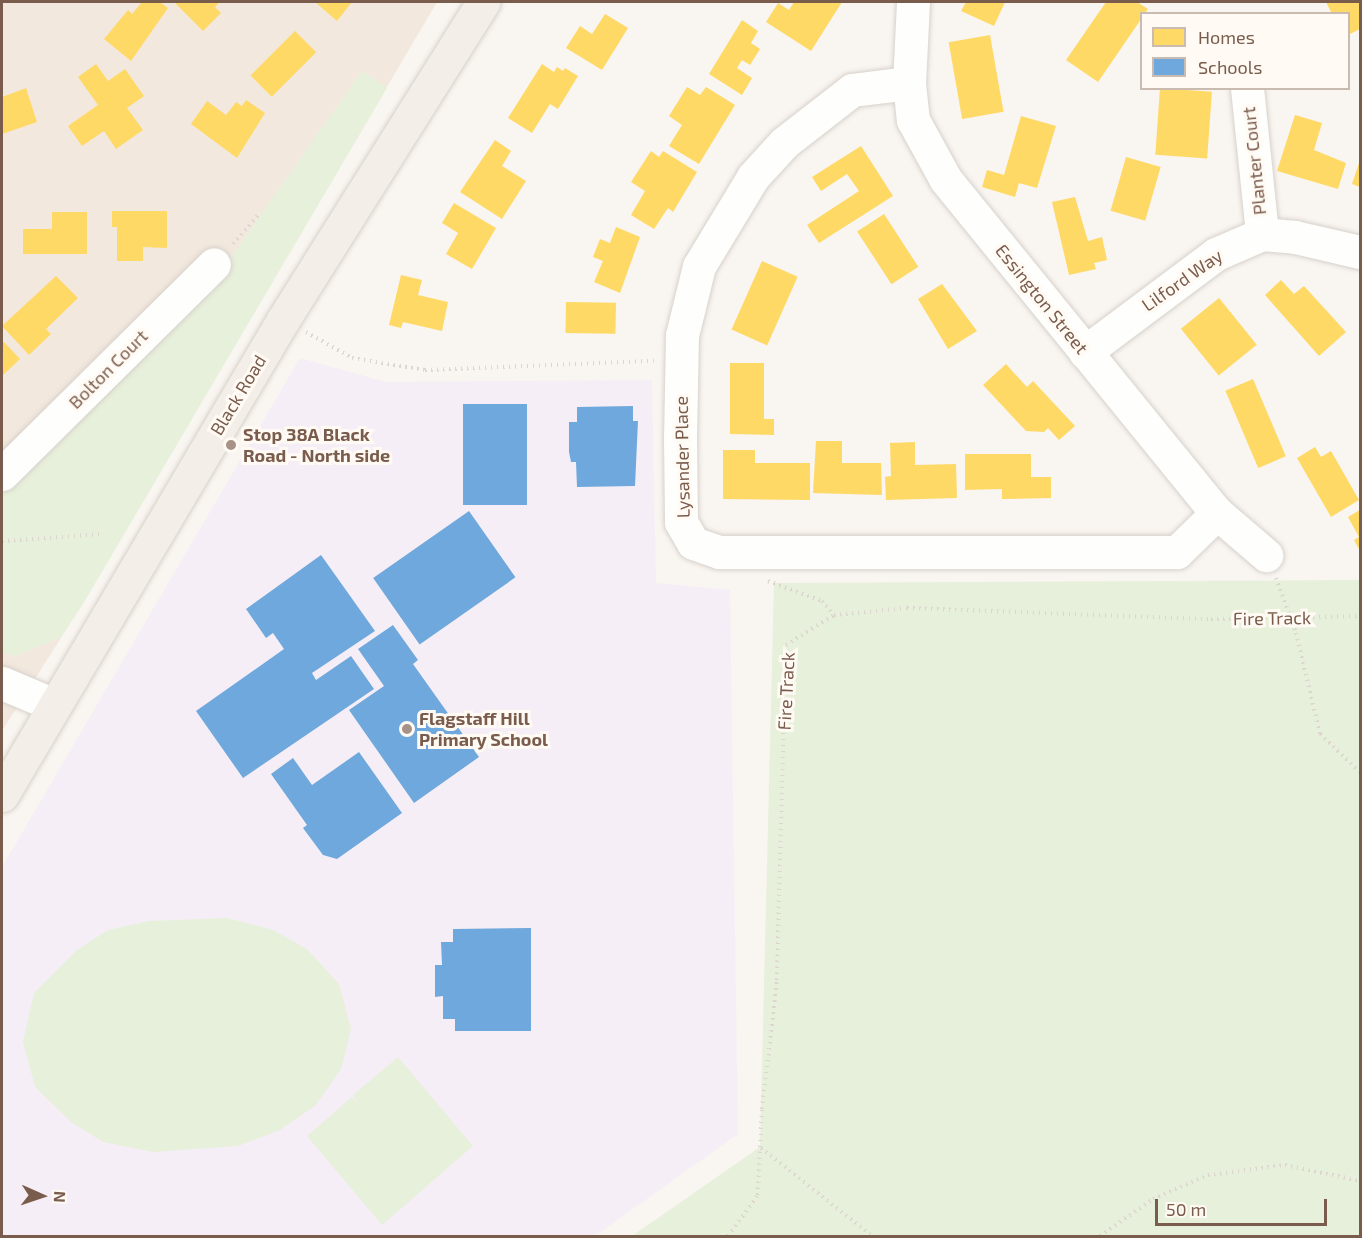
<!DOCTYPE html>
<style>
body{margin:0}
#map{position:relative;width:1362px;height:1238px;overflow:hidden;background:#f9f5f0;font-family:"Exo 2",sans-serif}
div>[style]{position:absolute}
.residential>*{inset:0;background:#f2e8de}
.education>*{inset:0;background:#f6eef6}
.green>*{inset:0;background:#e7f0db}
.homes>*{inset:0;background:#ffd966;transform-origin:0 0}
.schools>*{inset:0;background:#6fa8dc;transform-origin:0 0}
.path>*{height:4px;margin-top:-2px;transform-origin:0;background:repeating-linear-gradient(90deg,#dcd5d0 0 1.5px,transparent 0 6px)}
.roads{filter:drop-shadow(0 0 2px #d7d1cb) drop-shadow(0 0 2px #d7d1cb)}
.minor>*{height:33px;margin:-16.5px;padding:0 16.5px;transform-origin:16.5px;border-radius:16.5px;background:#fefefd}
.major>*{height:33px;margin:-16.5px;padding:0 16.5px;transform-origin:16.5px;border-radius:16.5px;background:#f3eee8}
.dots>*{width:16px;height:16px;translate:-50% -50%;box-sizing:border-box;border:3px solid #fffaf3;border-radius:50%}
span{translate:-50% -50%;white-space:nowrap;text-align:center;line-height:1.15;-webkit-text-stroke:6px #fffaf3;paint-order:stroke}
.street-label{font-size:18px;color:#7a5c4d}
.poi-label{font-size:18px;color:#7a5c4d;font-weight:700}
.left{translate:0 -50%;text-align:left}
.frame{position:absolute;inset:0;border:3px solid #7a5c4d;pointer-events:none}
.legend{position:absolute;left:1140px;top:12px;width:210px;height:78px;box-sizing:border-box;background:#fffaf3;border:2px solid #cabbb1;margin:0;padding:8px 10px;list-style:none;font-size:18px;color:#7a5c4d}
.legend li{display:flex;align-items:center;gap:12px;height:30px}
.legend b{width:30px;border:2px solid #cabbb1}
.north{position:absolute;left:12px;top:1166px;width:60px;height:60px;-webkit-text-stroke:4px #fffaf3;paint-order:stroke;rotate:93deg;font-size:16px;font-weight:700;line-height:24px;text-align:center;color:#7a5c4d}
.north::after{content:'';display:block;margin:auto;width:21px;height:27px;background:#7a5c4d;clip-path:polygon(50% 0,100% 100%,50% 72%,0 100%)}
.scale{position:absolute;left:1155px;top:1199px;width:172px;height:27px;box-sizing:border-box;border:3px solid #7a5c4d;border-top:0;padding-left:8px;font-size:18px;line-height:21px;white-space:nowrap;color:#7a5c4d;-webkit-text-stroke:4px #fffaf3;paint-order:stroke}
</style>
<div id="map">
<div class="residential">
<div style="clip-path:polygon(2px 2px,437px 2px,71px 622px,2px 731px)"></div>
</div>
<div class="education">
<div style="clip-path:polygon(300px 358px,386px 382px,652px 380px,656px 583px,730px 590px,738px 1134px,595px 1236px,2px 1236px,2px 867px)"></div>
</div>
<div class="green">
<div style="clip-path:polygon(362px 71px,387px 88px,83px 604px,61px 637px,16px 656px,2px 652px,2px 485px,222px 270px)"></div>
<div style="clip-path:polygon(1360px 580px,1360px 1236px,632px 1236px,760px 1147px,774px 583px)"></div>
<div style="clip-path:polygon(227px 918px,273px 930px,307px 949px,339px 984px,351px 1029px,341px 1069px,315px 1106px,280px 1130px,238px 1146px,153px 1152px,103px 1142px,71px 1122px,35px 1087px,23px 1042px,34px 993px,77px 950px,108px 930px,149px 921px)"></div>
<div style="clip-path:polygon(398px 1057px,473px 1146px,382px 1225px,307px 1136px,352px 1097px,357px 1103px,353px 1095px)"></div>
</div>
<div class="homes">
<div style="clip-path:polygon(142px 2px,160px 2px,168px 8px,131px 61px,104px 39px,128px 10px,132px 14px)"></div>
<div style="clip-path:polygon(174px 2px,220px 2px,215px 7px,221px 13px,203px 31px)"></div>
<div style="clip-path:polygon(315px 2px,352px 2px,337px 21px)"></div>
<div style="clip-path:polygon(794px 2px,842px 2px,811px 51px,766px 22px,778px 3px,789px 10px)"></div>
<div style="clip-path:polygon(966px 2px,1005px 2px,994px 26px,961px 11px)"></div>
<div style="clip-path:polygon(1106px 2px,1137px 2px,1148px 9px,1098px 82px,1066px 60px)"></div>
<div style="clip-path:polygon(1326px 2px,1360px 2px,1360px 29px,1348px 35px,1348px 14px,1332px 14px)"></div>
<div style="clip-path:polygon(605px 14px,628px 28px,602px 70px,566px 48px,580px 26px,592px 34px)"></div>
<div style="clip-path:polygon(742px 20px,758px 31px,751px 43px,760px 49px,750px 65px,742px 60px,737px 68px,752px 78px,742px 95px,709px 74px)"></div>
<div style="left:295px;top:31px;width:30px;height:63px;rotate:45deg"></div>
<div style="left:990px;top:35px;width:78px;height:42px;rotate:80deg"></div>
<div style="clip-path:polygon(96px 64px,108px 81px,125px 69px,144px 96px,127px 108px,143px 130px,116px 149px,104px 131px,82px 146px,68px 126px,98px 105px,78px 77px)"></div>
<div style="clip-path:polygon(542px 64px,554px 72px,557px 67px,563px 71px,565px 68px,578px 76px,558px 109px,550px 104px,532px 133px,508px 118px)"></div>
<div style="clip-path:polygon(687px 87px,700px 95px,706px 87px,735px 105px,699px 164px,669px 146px,682px 125px,669px 116px)"></div>
<div style="clip-path:polygon(26px 88px,37px 122px,2px 134px,2px 97px)"></div>
<div style="left:1160px;top:88px;width:52px;height:67px;rotate:4deg"></div>
<div style="clip-path:polygon(246px 100px,265px 113px,237px 158px,191px 124px,207px 101px,226px 115px,236px 102px,242px 106px)"></div>
<div style="clip-path:polygon(1295px 115px,1322px 123px,1314px 150px,1346px 163px,1338px 189px,1277px 171px)"></div>
<div style="clip-path:polygon(1021px 116px,1056px 126px,1037px 188px,1019px 183px,1015px 197px,982px 187px,987px 170px,1004px 175px)"></div>
<div style="clip-path:polygon(495px 140px,511px 151px,502px 166px,526px 181px,502px 219px,460px 192px)"></div>
<div style="clip-path:polygon(861px 146px,893px 196px,819px 243px,807px 225px,859px 191px,847px 174px,821px 191px,812px 177px)"></div>
<div style="clip-path:polygon(651px 151px,659px 157px,663px 151px,697px 172px,673px 212px,668px 208px,654px 229px,631px 215px,645px 191px,631px 182px)"></div>
<div style="left:1126px;top:157px;width:36px;height:56px;rotate:16deg"></div>
<div style="clip-path:polygon(1360px 160px,1360px 187px,1352px 184px)"></div>
<div style="clip-path:polygon(1075px 197px,1088px 241px,1102px 237px,1107px 260px,1094px 263px,1096px 269px,1069px 275px,1052px 202px)"></div>
<div style="clip-path:polygon(454px 203px,496px 228px,472px 269px,446px 254px,458px 233px,442px 223px)"></div>
<div style="clip-path:polygon(112px 211px,167px 211px,167px 248px,143px 247px,143px 261px,117px 261px,117px 227px,112px 227px)"></div>
<div style="clip-path:polygon(52px 212px,87px 212px,87px 254px,23px 254px,23px 229px,52px 229px)"></div>
<div style="left:884px;top:214px;width:63px;height:32px;rotate:57deg"></div>
<div style="clip-path:polygon(616px 227px,640px 237px,620px 293px,594px 282px,603px 261px,593px 257px,600px 239px,610px 243px)"></div>
<div style="left:762px;top:261px;width:39px;height:75px;rotate:24deg"></div>
<div style="clip-path:polygon(401px 275px,422px 280px,418px 295px,448px 302px,442px 331px,403px 322px,401px 328px,389px 325px)"></div>
<div style="clip-path:polygon(56px 276px,78px 298px,46px 329px,51px 334px,29px 355px,2px 326px)"></div>
<div style="clip-path:polygon(1281px 280px,1294px 294px,1304px 286px,1346px 332px,1319px 356px,1265px 295px)"></div>
<div style="clip-path:polygon(942px 284px,977px 331px,948px 349px,918px 299px)"></div>
<div style="left:1219px;top:298px;width:60px;height:49px;rotate:51deg"></div>
<div style="left:566px;top:302px;width:50px;height:31px;rotate:1deg"></div>
<div style="clip-path:polygon(4px 342px,20px 359px,2px 376px,2px 344px)"></div>
<div style="clip-path:polygon(730px 363px,764px 363px,764px 419px,774px 419px,774px 435px,730px 434px)"></div>
<div style="clip-path:polygon(1006px 364px,1027px 387px,1033px 381px,1075px 426px,1059px 440px,1048px 428px,1044px 432px,1026px 431px,983px 385px)"></div>
<div style="left:1253px;top:379px;width:84px;height:30px;rotate:67deg"></div>
<div style="clip-path:polygon(816px 441px,842px 441px,842px 463px,881px 463px,882px 495px,813px 493px)"></div>
<div style="clip-path:polygon(915px 442px,915px 465px,956px 464px,957px 498px,886px 500px,885px 477px,891px 476px,890px 443px)"></div>
<div style="clip-path:polygon(1315px 447px,1321px 457px,1331px 451px,1359px 500px,1331px 517px,1297px 458px)"></div>
<div style="clip-path:polygon(723px 450px,755px 450px,755px 463px,810px 463px,810px 500px,723px 499px)"></div>
<div style="clip-path:polygon(965px 454px,1031px 454px,1031px 477px,1051px 477px,1051px 498px,1002px 499px,1002px 489px,965px 490px)"></div>
<div style="clip-path:polygon(1360px 510px,1360px 551px,1354px 540px,1359px 537px,1348px 517px)"></div>
</div>
<div class="schools">
<div style="left:463px;top:404px;width:64px;height:101px"></div>
<div style="clip-path:polygon(633px 406px,633px 421px,638px 421px,635px 486px,577px 487px,576px 462px,571px 462px,569px 452px,569px 422px,577px 422px,577px 407px)"></div>
<div style="left:469px;top:511px;width:81px;height:117px;rotate:55deg"></div>
<div style="clip-path:polygon(321px 555px,375px 631px,312px 673px,316px 680px,351px 656px,374px 689px,243px 778px,196px 711px,284px 649px,273px 633px,266px 638px,246px 609px)"></div>
<div style="clip-path:polygon(393px 625px,418px 660px,413px 664px,479px 757px,414px 803px,349px 710px,384px 686px,358px 649px)"></div>
<div style="clip-path:polygon(359px 752px,402px 813px,337px 859px,323px 855px,303px 828px,307px 825px,271px 774px,293px 758px,312px 785px)"></div>
<div style="clip-path:polygon(531px 928px,531px 1031px,455px 1031px,455px 1019px,443px 1019px,443px 996px,435px 997px,435px 965px,442px 965px,441px 942px,453px 942px,453px 929px)"></div>
</div>
<div class="path">
<div style="left:233px;top:244px;width:40px;rotate:-49deg"></div>
<div style="left:306px;top:332px;width:53px;rotate:29.5deg"></div>
<div style="left:352px;top:358px;width:74px;rotate:9.3deg"></div>
<div style="left:425px;top:370px;width:229px;rotate:-2.3deg"></div>
<div style="left:2px;top:541px;width:101px;rotate:-4deg"></div>
<div style="left:1276px;top:578px;width:59px;rotate:70deg"></div>
<div style="left:1296px;top:633px;width:104px;rotate:76.6deg"></div>
<div style="left:1320px;top:734px;width:55px;rotate:43.5deg"></div>
<div style="left:768px;top:581px;width:58px;rotate:20.3deg"></div>
<div style="left:822px;top:601px;width:18px;rotate:49deg"></div>
<div style="left:761px;top:1148px;width:142px;rotate:38.4deg"></div>
<div style="left:728px;top:1236px;width:51px;rotate:-53.8deg"></div>
<div style="left:758px;top:1195px;width:86px;rotate:-87.3deg"></div>
<div style="left:762px;top:1109px;width:130px;rotate:-83.4deg"></div>
<div style="left:777px;top:980px;width:335px;rotate:-88.5deg"></div>
<div style="left:786px;top:645px;width:57px;rotate:-32deg"></div>
<div style="left:834px;top:615px;width:73px;rotate:-5.5deg"></div>
<div style="left:907px;top:608px;width:304px;rotate:2.1deg"></div>
<div style="left:1211px;top:619px;width:149px;rotate:-1.2deg"></div>
<div style="left:1100px;top:1236px;width:65px;rotate:-34.9deg"></div>
<div style="left:1153px;top:1199px;width:60px;rotate:-23.6deg"></div>
<div style="left:1208px;top:1175px;width:78px;rotate:-7.4deg"></div>
<div style="left:1285px;top:1165px;width:77px;rotate:12deg"></div>
</div>
<div class="roads">
<div class="minor">
<div style="left:913px;top:2px;width:81px;rotate:92.8deg"></div>
<div style="left:909px;top:83px;width:37px;rotate:84deg"></div>
<div style="left:913px;top:120px;width:68px;rotate:61.2deg"></div>
<div style="left:946px;top:180px;width:429px;rotate:50.9deg"></div>
<div style="left:1217px;top:513px;width:65px;rotate:40.6deg"></div>
<div style="left:909px;top:83px;width:57px;rotate:173deg"></div>
<div style="left:852px;top:90px;width:86px;rotate:142.1deg"></div>
<div style="left:784px;top:143px;width:46px;rotate:132.4deg"></div>
<div style="left:753px;top:177px;width:104px;rotate:121.2deg"></div>
<div style="left:699px;top:266px;width:71px;rotate:103.8deg"></div>
<div style="left:682px;top:335px;width:103px;rotate:91.1deg"></div>
<div style="left:680px;top:438px;width:84px;rotate:89.3deg"></div>
<div style="left:681px;top:522px;width:24px;rotate:60deg"></div>
<div style="left:693px;top:543px;width:28px;rotate:19deg"></div>
<div style="left:719px;top:552px;width:458px"></div>
<div style="left:1177px;top:552px;width:56px;rotate:-44.3deg"></div>
<div style="left:1247px;top:88px;width:147px;rotate:84.1deg"></div>
<div style="left:1085px;top:352px;width:164px;rotate:-36.8deg"></div>
<div style="left:1216px;top:254px;width:50px;rotate:-23.5deg"></div>
<div style="left:1262px;top:234px;width:33px;rotate:5deg"></div>
<div style="left:1295px;top:237px;width:67px;rotate:13deg"></div>
<div style="left:2px;top:474px;width:298px;rotate:-44.7deg"></div>
<div style="left:2px;top:683px;width:56px;rotate:22.9deg"></div>
</div>
<div class="major">
<div style="left:2px;top:795px;width:552px;rotate:-59.39deg"></div>
<div style="left:283px;top:320px;width:376px;rotate:-57.8deg"></div>
</div>
</div>
<div class="dots">
<div style="left:231px;top:445px;background:#a69286"></div>
<div style="left:407px;top:729px;background:#a69286"></div>
</div>
<div class="street-label">
<span style="left:1254px;top:161px;rotate:-96deg">Planter Court</span>
<span style="left:1182px;top:280px;rotate:-35deg">Lilford Way</span>
<span style="left:1042px;top:299px;rotate:51deg">Essington Street</span>
<span style="left:108px;top:369px;rotate:-45deg">Bolton Court</span>
<span style="left:238px;top:395px;rotate:-59deg">Black Road</span>
<span style="left:682px;top:457px;rotate:-91deg">Lysander Place</span>
<span style="left:1272px;top:618px;rotate:-1deg">Fire Track</span>
<span style="left:786px;top:691px;rotate:-87deg">Fire Track</span>
</div>
<div class="poi-label">
<span class="left" style="left:243px;top:445px">Stop 38A Black<br>Road - North side</span>
<span class="left" style="left:419px;top:729px">Flagstaff Hill<br>Primary School</span>
</div>
<div class="frame"></div>
<ul class="legend">
<li><b style="height:16px;background:#ffd966"></b>Homes</li>
<li><b style="height:16px;background:#6fa8dc"></b>Schools</li>
</ul>
<div class="north">N</div>
<div class="scale">50 m</div>
</div>
